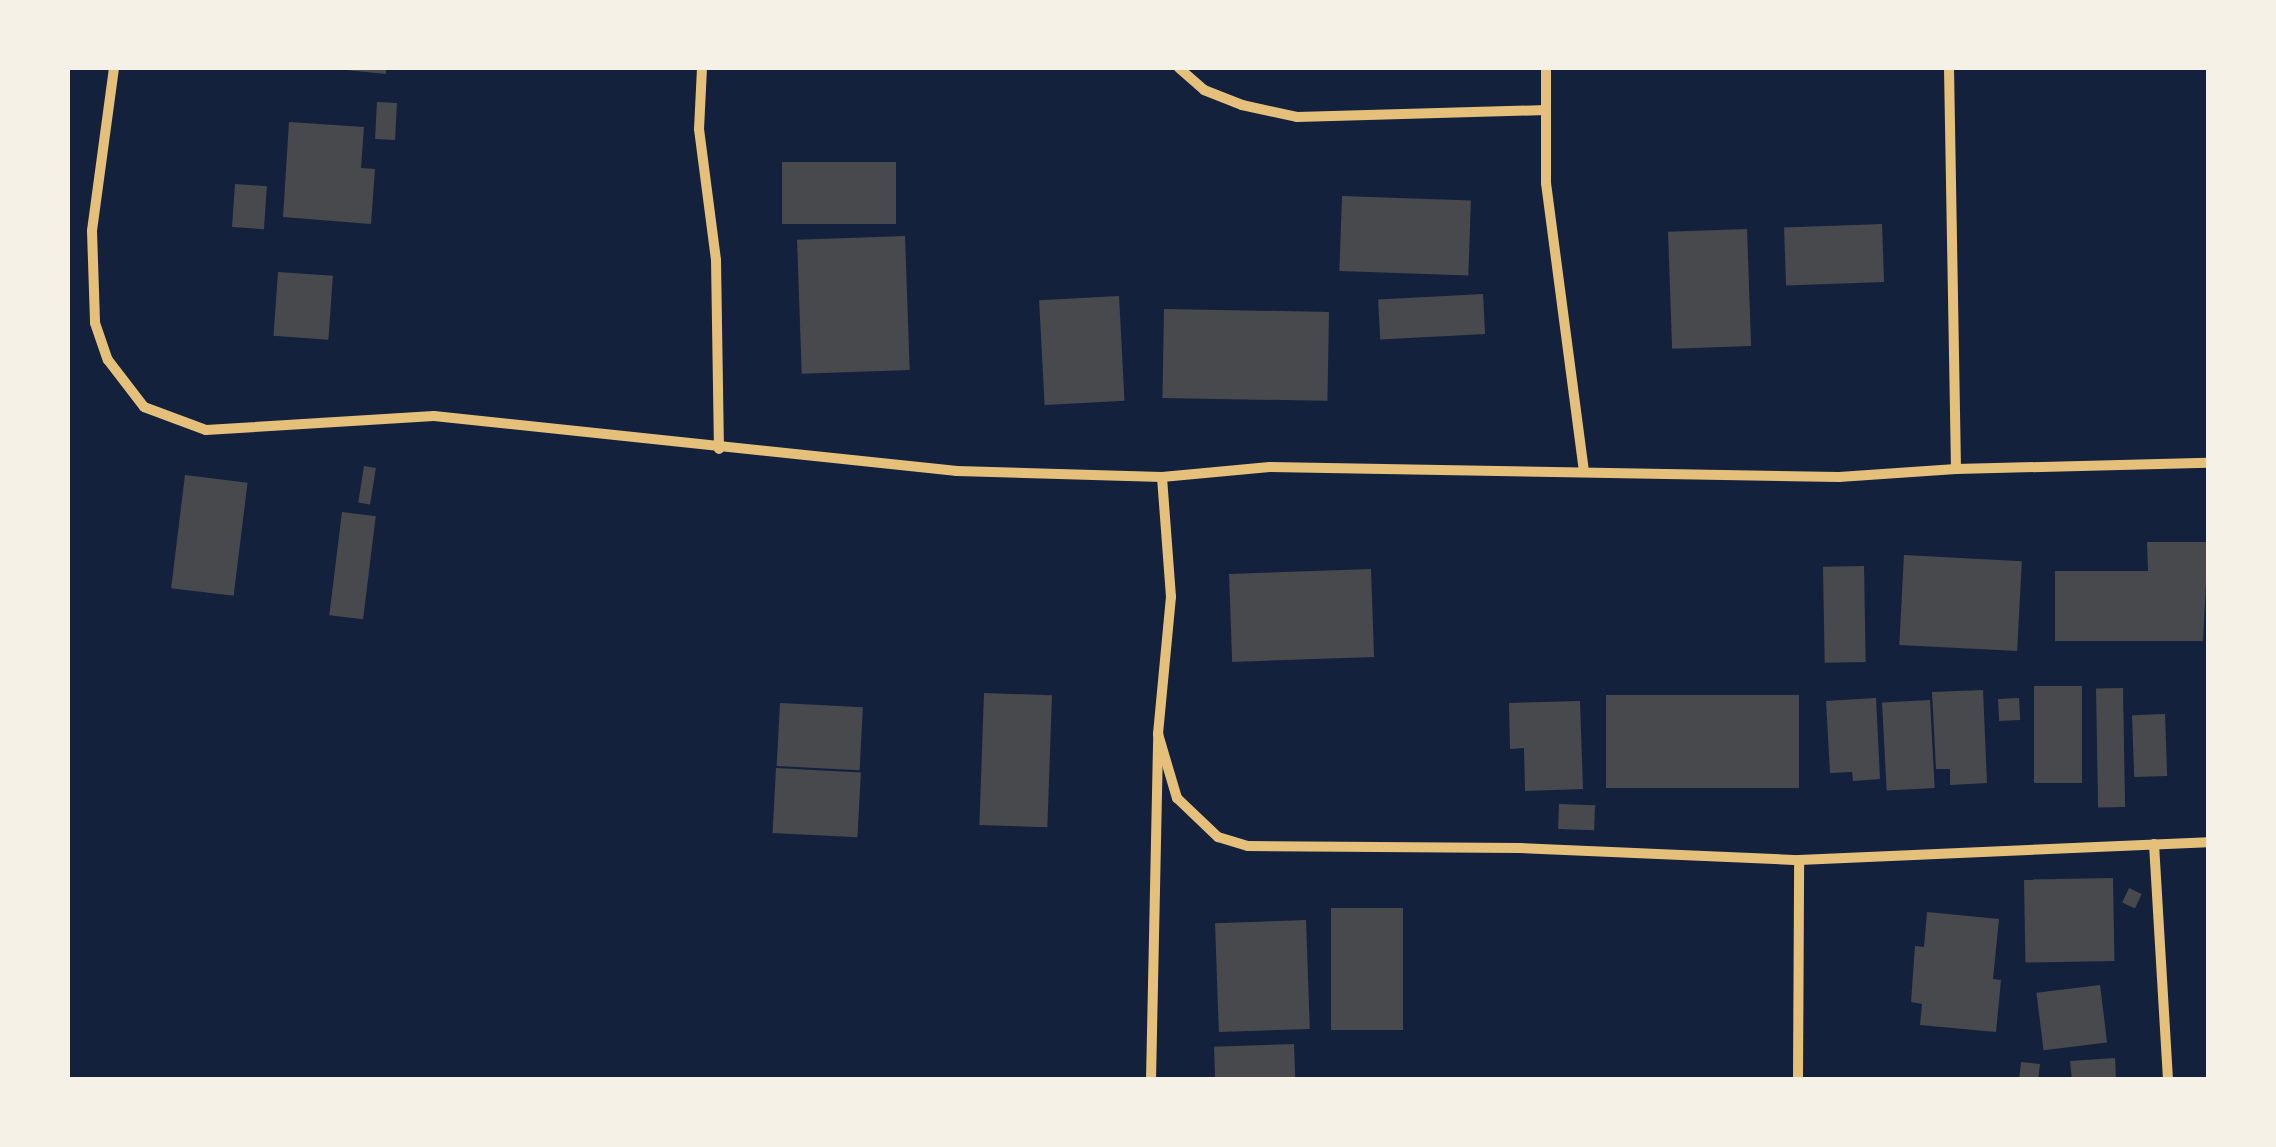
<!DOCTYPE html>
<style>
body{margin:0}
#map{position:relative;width:2276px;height:1147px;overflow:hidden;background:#14213d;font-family:"Work Sans",sans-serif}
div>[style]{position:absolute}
.building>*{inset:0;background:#48494c;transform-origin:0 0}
.minor>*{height:10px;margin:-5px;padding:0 5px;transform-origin:5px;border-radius:5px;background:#e5c07b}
span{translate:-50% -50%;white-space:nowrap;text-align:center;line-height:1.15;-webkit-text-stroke:9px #f6f1e7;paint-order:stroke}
.frame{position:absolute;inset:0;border:70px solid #f6f1e7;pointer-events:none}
</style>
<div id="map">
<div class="building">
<div style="clip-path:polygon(326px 68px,386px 68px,386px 74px)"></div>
<div style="left:377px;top:102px;width:20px;height:37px;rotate:3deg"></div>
<div style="clip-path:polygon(289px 122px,364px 127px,361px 168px,375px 169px,371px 224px,283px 217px)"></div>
<div style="left:782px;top:162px;width:114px;height:62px"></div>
<div style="left:235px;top:184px;width:32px;height:43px;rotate:4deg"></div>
<div style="left:1342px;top:196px;width:129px;height:75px;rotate:2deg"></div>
<div style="left:1882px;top:224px;width:58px;height:98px;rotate:88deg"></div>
<div style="left:1747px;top:229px;width:117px;height:79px;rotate:88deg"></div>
<div style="left:905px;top:236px;width:134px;height:108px;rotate:88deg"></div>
<div style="left:278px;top:272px;width:55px;height:64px;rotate:4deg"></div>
<div style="left:1483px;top:294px;width:40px;height:105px;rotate:87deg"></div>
<div style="left:1119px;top:296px;width:105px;height:80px;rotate:87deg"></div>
<div style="left:1164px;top:309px;width:165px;height:89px;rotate:1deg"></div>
<div style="left:364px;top:466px;width:12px;height:37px;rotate:9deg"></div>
<div style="left:185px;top:475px;width:63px;height:114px;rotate:7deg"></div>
<div style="left:342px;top:512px;width:34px;height:104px;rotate:7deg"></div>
<div style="clip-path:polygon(2147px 542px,2208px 542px,2203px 641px,2055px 641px,2055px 571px,2148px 571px)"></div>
<div style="left:1904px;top:555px;width:118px;height:90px;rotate:3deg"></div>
<div style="left:1864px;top:566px;width:96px;height:41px;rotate:89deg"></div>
<div style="left:1371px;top:569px;width:88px;height:142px;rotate:88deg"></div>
<div style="left:2034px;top:686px;width:48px;height:97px"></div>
<div style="left:2123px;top:688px;width:119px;height:27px;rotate:89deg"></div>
<div style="clip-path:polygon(1983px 690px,1987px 783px,1950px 785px,1950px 769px,1936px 769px,1932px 692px)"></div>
<div style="left:984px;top:693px;width:68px;height:132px;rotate:2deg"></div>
<div style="left:1606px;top:695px;width:193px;height:93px"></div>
<div style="clip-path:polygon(1876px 698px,1880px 779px,1853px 781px,1852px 772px,1830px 773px,1826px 701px)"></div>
<div style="left:2019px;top:698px;width:22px;height:21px;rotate:87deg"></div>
<div style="left:1930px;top:700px;width:88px;height:48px;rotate:87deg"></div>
<div style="clip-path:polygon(1580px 701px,1583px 789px,1525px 791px,1524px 748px,1510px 749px,1509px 703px)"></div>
<div style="left:780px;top:703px;width:83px;height:63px;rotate:3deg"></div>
<div style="left:2165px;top:714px;width:62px;height:33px;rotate:88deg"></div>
<div style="left:776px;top:768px;width:85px;height:65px;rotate:3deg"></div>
<div style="left:1559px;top:804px;width:36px;height:25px;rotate:2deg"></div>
<div style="left:2113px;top:878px;width:83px;height:89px;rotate:89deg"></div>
<div style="left:2129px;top:888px;width:14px;height:16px;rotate:25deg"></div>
<div style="left:1331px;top:908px;width:72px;height:122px"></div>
<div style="clip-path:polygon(1927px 912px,1999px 919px,1993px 979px,2001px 980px,1996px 1032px,1920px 1025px,1922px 1004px,1911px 1002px,1915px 946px,1924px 947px)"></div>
<div style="left:1306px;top:920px;width:109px;height:91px;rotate:88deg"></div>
<div style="left:2100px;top:985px;width:58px;height:64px;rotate:83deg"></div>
<div style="left:1294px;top:1044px;width:33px;height:80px;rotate:88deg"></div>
<div style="clip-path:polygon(2115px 1058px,2116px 1080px,2072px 1080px,2070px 1061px)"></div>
<div style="left:2021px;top:1062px;width:19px;height:16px;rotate:6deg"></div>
</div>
<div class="minor">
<div style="left:114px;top:68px;width:164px;rotate:97.7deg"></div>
<div style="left:92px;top:231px;width:92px;rotate:88.1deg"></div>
<div style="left:95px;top:323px;width:39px;rotate:71deg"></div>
<div style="left:108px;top:360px;width:59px;rotate:52.5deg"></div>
<div style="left:144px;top:407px;width:66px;rotate:20.4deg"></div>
<div style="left:206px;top:430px;width:228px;rotate:-3.5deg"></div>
<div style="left:434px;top:416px;width:526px;rotate:6deg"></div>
<div style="left:957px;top:471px;width:205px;rotate:1.7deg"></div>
<div style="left:1162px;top:477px;width:108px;rotate:-5.3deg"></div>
<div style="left:1270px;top:467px;width:569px;rotate:1.01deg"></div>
<div style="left:1839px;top:477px;width:117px;rotate:-3.9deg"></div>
<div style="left:1956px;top:469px;width:252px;rotate:-1.4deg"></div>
<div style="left:702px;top:68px;width:61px;rotate:92.8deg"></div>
<div style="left:699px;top:129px;width:132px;rotate:82.6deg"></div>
<div style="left:716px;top:260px;width:189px;rotate:89.1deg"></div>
<div style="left:1179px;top:68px;width:33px;rotate:41deg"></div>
<div style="left:1204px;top:90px;width:41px;rotate:21.5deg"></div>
<div style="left:1242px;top:105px;width:56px;rotate:12.3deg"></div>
<div style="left:1297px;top:117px;width:249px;rotate:-1.6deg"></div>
<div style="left:1546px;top:68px;width:115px;rotate:90deg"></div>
<div style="left:1546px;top:183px;width:290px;rotate:82.5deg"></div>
<div style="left:1949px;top:68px;width:401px;rotate:89deg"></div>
<div style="left:1158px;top:734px;width:67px;rotate:73.5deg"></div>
<div style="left:1177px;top:798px;width:57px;rotate:43.6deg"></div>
<div style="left:1218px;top:837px;width:31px;rotate:17deg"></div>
<div style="left:1248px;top:846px;width:272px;rotate:0.4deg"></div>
<div style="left:1520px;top:848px;width:279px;rotate:2.5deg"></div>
<div style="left:1799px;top:860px;width:409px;rotate:-2.5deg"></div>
<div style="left:2154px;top:844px;width:236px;rotate:86.6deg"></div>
<div style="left:1151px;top:1080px;width:346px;rotate:-88.8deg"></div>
<div style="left:1158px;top:734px;width:138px;rotate:-84.6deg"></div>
<div style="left:1171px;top:597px;width:120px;rotate:-94.3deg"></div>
<div style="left:1798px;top:1080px;width:220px;rotate:-89.7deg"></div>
</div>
<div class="frame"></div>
</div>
